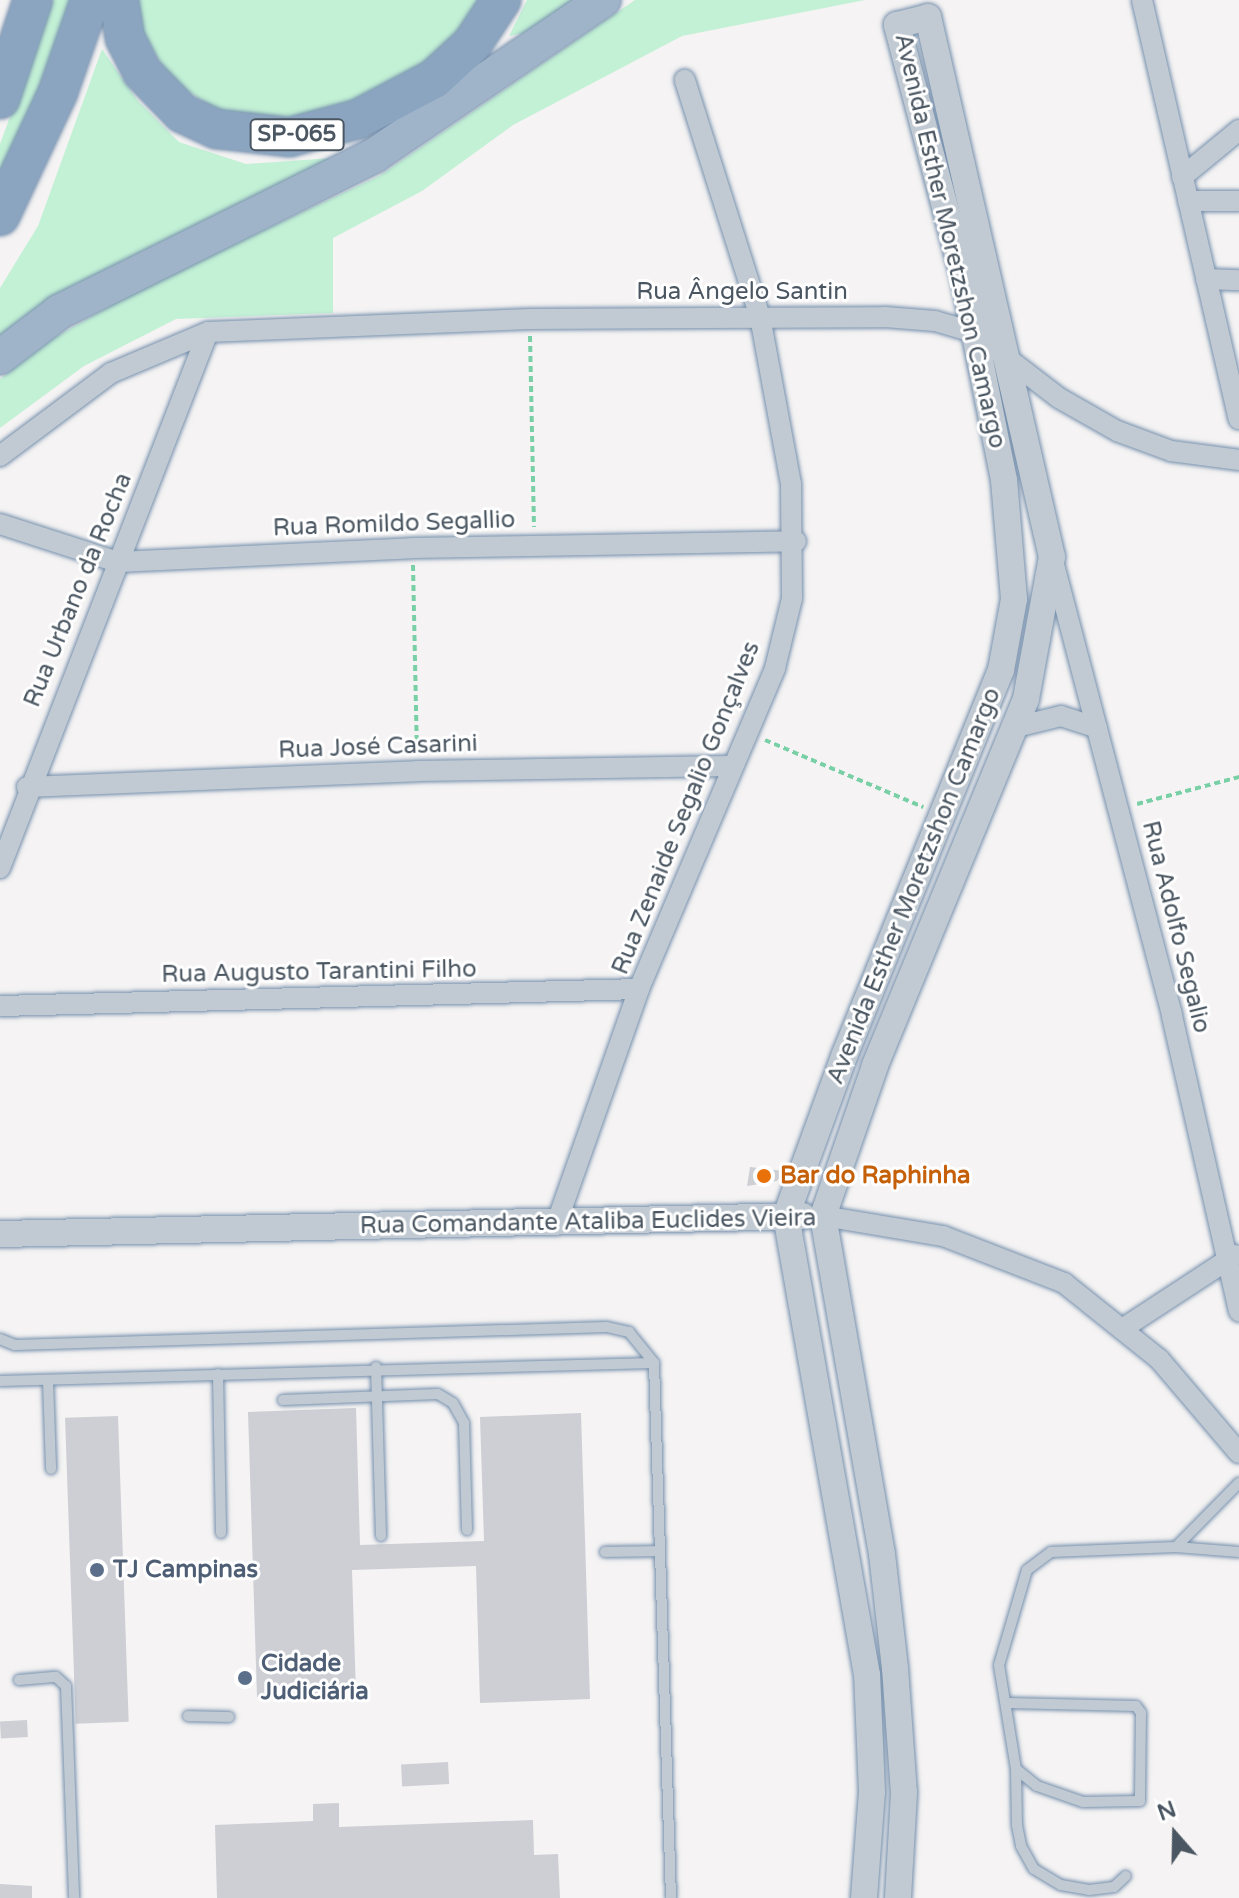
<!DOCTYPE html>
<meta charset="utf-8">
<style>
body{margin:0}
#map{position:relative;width:1239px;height:1898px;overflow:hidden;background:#f5f3f3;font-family:"Varela Round",sans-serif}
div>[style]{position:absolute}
.green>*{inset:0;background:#c3f1d5}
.building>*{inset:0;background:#cdcfd5;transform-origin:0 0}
.path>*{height:4px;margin-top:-2px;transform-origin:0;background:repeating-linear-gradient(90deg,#7ad0a6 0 6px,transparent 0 10px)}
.roads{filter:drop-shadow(0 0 2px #7690ad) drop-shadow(0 0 2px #7690ad)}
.service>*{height:10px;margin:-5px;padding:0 5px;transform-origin:5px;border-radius:5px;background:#c1cad2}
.minor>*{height:20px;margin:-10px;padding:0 10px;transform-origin:10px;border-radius:10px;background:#c1cad2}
.tertiary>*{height:26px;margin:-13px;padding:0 13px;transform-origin:13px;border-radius:13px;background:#c1cad2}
.trunk>*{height:34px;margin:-17px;padding:0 17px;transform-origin:17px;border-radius:17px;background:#9fb4c9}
.motorway>*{height:38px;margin:-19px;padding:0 19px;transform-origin:19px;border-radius:19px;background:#8ba5c1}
.dots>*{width:22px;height:22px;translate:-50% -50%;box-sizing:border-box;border:4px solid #fff;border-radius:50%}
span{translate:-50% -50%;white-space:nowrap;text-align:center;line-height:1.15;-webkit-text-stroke:6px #fff;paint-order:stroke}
.shield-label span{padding:2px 6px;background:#fff;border:2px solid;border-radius:6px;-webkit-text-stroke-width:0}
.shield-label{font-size:22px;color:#4a5661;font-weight:700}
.street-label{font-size:24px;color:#4a5661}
.food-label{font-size:24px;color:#c56008;font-weight:700}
.left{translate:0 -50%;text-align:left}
.service-label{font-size:24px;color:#4e5e75;font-weight:700}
.north{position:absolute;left:1135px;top:1794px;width:80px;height:80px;-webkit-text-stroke:6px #fff;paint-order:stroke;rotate:340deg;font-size:22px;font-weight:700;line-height:32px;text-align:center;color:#4a5661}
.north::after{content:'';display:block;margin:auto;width:28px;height:36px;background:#4a5661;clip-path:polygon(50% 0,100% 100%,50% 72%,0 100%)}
</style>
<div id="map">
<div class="green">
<div style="clip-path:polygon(53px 0,71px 0,58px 46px,0 186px,0 144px)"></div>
<div style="clip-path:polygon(136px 0,491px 0,449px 56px,377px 97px,300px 120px,227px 116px,171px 81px,141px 29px)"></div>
<div style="clip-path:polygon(527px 0,580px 0,530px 32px,509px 36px)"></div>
<div style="clip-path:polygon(635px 0,865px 0,682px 36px,513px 125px,422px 191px,333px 238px,333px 313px,176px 319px,84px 366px,0 428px,0 379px,52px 339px,143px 287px,379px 176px)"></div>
<div style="clip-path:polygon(102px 49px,138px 101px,179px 142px,246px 164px,332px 158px,118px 265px,24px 317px,0 337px,0 288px,38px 226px)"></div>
</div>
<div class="building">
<div style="clip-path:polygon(750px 1167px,784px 1171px,777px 1181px,747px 1186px)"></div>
<div style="clip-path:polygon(356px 1408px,360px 1545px,484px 1541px,480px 1417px,581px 1413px,590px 1699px,480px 1703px,476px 1566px,352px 1570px,356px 1694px,257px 1697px,248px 1412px)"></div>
<div style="left:118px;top:1416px;width:306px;height:53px;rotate:88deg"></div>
<div style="left:27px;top:1720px;width:17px;height:27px;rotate:87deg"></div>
<div style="left:448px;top:1762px;width:22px;height:47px;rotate:87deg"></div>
<div style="clip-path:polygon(339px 1803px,339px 1827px,533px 1820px,534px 1855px,558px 1854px,560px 1898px,217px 1898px,215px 1825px,313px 1821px,313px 1804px)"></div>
<div style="clip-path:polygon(0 1884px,32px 1886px,32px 1898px,0 1898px)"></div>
</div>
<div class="path">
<div style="left:530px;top:336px;width:191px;rotate:88.8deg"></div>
<div style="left:413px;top:565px;width:187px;rotate:88.8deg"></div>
<div style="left:765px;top:740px;width:172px;rotate:23deg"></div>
<div style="left:1137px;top:804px;width:106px;rotate:-14.8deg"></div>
</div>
<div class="roads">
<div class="service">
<div style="left:0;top:1339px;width:16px;rotate:22deg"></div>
<div style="left:15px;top:1345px;width:592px;rotate:-1.74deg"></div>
<div style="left:607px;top:1327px;width:23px;rotate:13deg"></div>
<div style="left:629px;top:1332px;width:40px;rotate:51deg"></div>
<div style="left:654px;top:1363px;width:535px;rotate:88.18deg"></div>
<div style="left:376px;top:1367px;width:169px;rotate:88.3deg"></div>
<div style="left:218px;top:1374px;width:159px;rotate:88.9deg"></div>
<div style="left:0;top:1381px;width:654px;rotate:-1.58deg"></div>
<div style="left:48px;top:1381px;width:88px;rotate:88deg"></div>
<div style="left:283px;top:1400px;width:155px;rotate:-2.2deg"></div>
<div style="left:438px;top:1394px;width:17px;rotate:31deg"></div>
<div style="left:453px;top:1403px;width:23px;rotate:61deg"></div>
<div style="left:464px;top:1423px;width:107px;rotate:88.4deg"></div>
<div style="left:1176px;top:1547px;width:90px;rotate:-45.5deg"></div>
<div style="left:605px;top:1552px;width:55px;rotate:-1deg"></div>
<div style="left:19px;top:1680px;width:37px;rotate:-5deg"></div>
<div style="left:56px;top:1677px;width:13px;rotate:42deg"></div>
<div style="left:66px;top:1686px;width:212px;rotate:87.8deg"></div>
<div style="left:1008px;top:1703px;width:128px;rotate:1.3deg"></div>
<div style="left:1136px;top:1706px;width:9px;rotate:54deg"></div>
<div style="left:1141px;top:1713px;width:88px;rotate:90.7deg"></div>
<div style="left:1140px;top:1801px;width:57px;rotate:179deg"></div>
<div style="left:1083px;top:1802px;width:49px;rotate:-160.8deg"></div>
<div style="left:1037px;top:1786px;width:27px;rotate:-141deg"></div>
<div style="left:1016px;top:1769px;width:105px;rotate:-99.3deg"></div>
<div style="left:999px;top:1665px;width:99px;rotate:-73.6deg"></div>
<div style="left:1027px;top:1570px;width:30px;rotate:-37deg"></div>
<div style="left:1051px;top:1552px;width:125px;rotate:-2.3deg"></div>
<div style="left:1176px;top:1547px;width:63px;rotate:4.5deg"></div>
<div style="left:188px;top:1716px;width:41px;rotate:1.4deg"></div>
<div style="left:1016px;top:1769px;width:56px;rotate:89deg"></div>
<div style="left:1017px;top:1825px;width:21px;rotate:79deg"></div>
<div style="left:1021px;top:1846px;width:26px;rotate:61deg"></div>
<div style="left:1034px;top:1869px;width:31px;rotate:31deg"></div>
<div style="left:1061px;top:1885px;width:28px;rotate:10deg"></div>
<div style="left:1089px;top:1890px;width:25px;rotate:-7deg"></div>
<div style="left:1114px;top:1887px;width:16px;rotate:-43deg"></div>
</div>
<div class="minor">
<div style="left:1142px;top:0;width:430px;rotate:77deg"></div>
<div style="left:1182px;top:177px;width:74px;rotate:-39.5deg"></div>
<div style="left:1188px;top:201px;width:51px"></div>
<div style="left:1206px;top:279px;width:33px;rotate:2deg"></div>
<div style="left:0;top:456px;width:139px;rotate:-36.8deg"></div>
<div style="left:111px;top:373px;width:105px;rotate:-22.9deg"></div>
<div style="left:208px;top:332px;width:322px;rotate:-2.3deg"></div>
<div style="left:530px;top:319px;width:355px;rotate:-0.3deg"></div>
<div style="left:885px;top:317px;width:50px;rotate:4.6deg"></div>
<div style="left:935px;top:321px;width:40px;rotate:16deg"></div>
<div style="left:973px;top:332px;width:108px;rotate:37.5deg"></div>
<div style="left:1059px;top:398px;width:67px;rotate:29.6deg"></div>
<div style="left:1117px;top:431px;width:58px;rotate:20.3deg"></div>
<div style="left:1171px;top:451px;width:69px;rotate:7.5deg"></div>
<div style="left:0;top:524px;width:124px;rotate:17.9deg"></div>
<div style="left:118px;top:562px;width:294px;rotate:-2.7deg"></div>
<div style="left:412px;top:548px;width:384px;rotate:-1deg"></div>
<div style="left:1053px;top:561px;width:470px;rotate:75.3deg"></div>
<div style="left:1172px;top:1016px;width:303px;rotate:77.2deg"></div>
<div style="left:1016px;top:727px;width:46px;rotate:-13.7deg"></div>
<div style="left:1061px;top:716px;width:38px;rotate:18deg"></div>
<div style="left:27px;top:787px;width:390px;rotate:-2.3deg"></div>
<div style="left:417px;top:771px;width:313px;rotate:-0.9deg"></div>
<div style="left:0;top:868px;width:575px;rotate:-68.79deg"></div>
<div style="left:0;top:1006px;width:639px;rotate:-1.52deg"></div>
<div style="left:823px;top:1216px;width:122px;rotate:9.5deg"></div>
<div style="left:943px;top:1236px;width:130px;rotate:21.2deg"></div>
<div style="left:1064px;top:1283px;width:122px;rotate:38.7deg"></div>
<div style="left:1159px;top:1359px;width:123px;rotate:49.6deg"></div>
<div style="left:557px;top:1222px;width:247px;rotate:-70.6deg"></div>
<div style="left:639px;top:989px;width:349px;rotate:-67deg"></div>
<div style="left:775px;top:668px;width:72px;rotate:-76.3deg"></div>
<div style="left:792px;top:598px;width:114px;rotate:-90.5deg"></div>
<div style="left:791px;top:484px;width:170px;rotate:-100.5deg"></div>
<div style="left:760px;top:317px;width:249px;rotate:-107.6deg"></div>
<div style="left:1122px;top:1329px;width:135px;rotate:-33.2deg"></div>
</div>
<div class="tertiary">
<div style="left:0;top:1234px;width:803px;rotate:-1.28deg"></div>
<div style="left:864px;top:1898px;width:106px;rotate:-85.7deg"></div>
<div style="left:872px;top:1792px;width:117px;rotate:-92.4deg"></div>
<div style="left:867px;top:1675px;width:466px;rotate:-100deg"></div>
<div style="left:786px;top:1216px;width:172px;rotate:-70deg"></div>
<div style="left:845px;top:1054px;width:414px;rotate:-67.9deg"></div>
<div style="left:1001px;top:670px;width:72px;rotate:-79.6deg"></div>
<div style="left:1014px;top:599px;width:119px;rotate:-94.8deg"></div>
<div style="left:1004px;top:480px;width:205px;rotate:-101.3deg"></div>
<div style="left:964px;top:279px;width:263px;rotate:-104.8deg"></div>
<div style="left:897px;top:25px;width:32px;rotate:-14deg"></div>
<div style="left:928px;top:17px;width:554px;rotate:77.07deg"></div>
<div style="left:1052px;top:557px;width:144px;rotate:100.4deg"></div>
<div style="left:1026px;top:699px;width:397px;rotate:112.4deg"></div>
<div style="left:875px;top:1066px;width:159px;rotate:109.1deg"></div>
<div style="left:823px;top:1216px;width:343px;rotate:80.1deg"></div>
<div style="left:882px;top:1554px;width:115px;rotate:83.5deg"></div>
<div style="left:895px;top:1668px;width:125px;rotate:85.9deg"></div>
<div style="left:904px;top:1793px;width:105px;rotate:93.3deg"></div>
</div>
<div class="trunk">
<div style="left:0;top:357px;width:74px;rotate:-37.3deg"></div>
<div style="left:59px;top:312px;width:353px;rotate:-26.4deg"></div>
<div style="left:375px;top:155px;width:276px;rotate:-34.2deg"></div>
</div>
<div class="motorway">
<div style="left:119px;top:0;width:38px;rotate:81deg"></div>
<div style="left:125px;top:38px;width:38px;rotate:63deg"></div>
<div style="left:142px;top:72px;width:57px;rotate:45.7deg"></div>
<div style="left:182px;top:113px;width:38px;rotate:25deg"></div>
<div style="left:217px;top:129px;width:73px;rotate:6.3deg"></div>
<div style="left:290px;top:137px;width:70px;rotate:-14.8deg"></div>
<div style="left:358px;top:119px;width:86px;rotate:-27.8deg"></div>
<div style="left:434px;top:79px;width:52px;rotate:-42.6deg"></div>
<div style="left:472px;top:44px;width:53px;rotate:-56.6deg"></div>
<div style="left:0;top:99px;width:104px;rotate:-71.6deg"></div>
<div style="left:0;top:216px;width:137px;rotate:-64.9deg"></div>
<div style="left:58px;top:92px;width:97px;rotate:-70.8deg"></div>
</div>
</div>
<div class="dots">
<div style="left:764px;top:1176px;background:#e8710a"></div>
<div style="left:97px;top:1570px;background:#5c6f8a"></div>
<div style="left:245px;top:1678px;background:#5c6f8a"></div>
</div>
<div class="shield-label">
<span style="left:297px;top:135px">SP-065</span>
</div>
<div class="street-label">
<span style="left:950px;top:241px;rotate:77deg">Avenida Esther Moretzshon Camargo</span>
<span style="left:742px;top:292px">Rua Ângelo Santin</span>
<span style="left:394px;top:524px;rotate:-2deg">Rua Romildo Segallio</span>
<span style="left:78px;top:590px;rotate:-68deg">Rua Urbano da Rocha</span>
<span style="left:378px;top:747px;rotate:-2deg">Rua José Casarini</span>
<span style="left:686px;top:808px;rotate:-68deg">Rua Zenaide Segalio Gonçalves</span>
<span style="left:914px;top:886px;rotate:-68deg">Avenida Esther Moretzshon Camargo</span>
<span style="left:1176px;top:927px;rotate:76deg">Rua Adolfo Segalio</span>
<span style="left:319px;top:972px;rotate:-1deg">Rua Augusto Tarantini Filho</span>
<span style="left:588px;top:1222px;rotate:-1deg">Rua Comandante Ataliba Euclides Vieira</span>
</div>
<div class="food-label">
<span class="left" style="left:780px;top:1176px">Bar do Raphinha</span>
</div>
<div class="service-label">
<span class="left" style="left:113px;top:1570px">TJ Campinas</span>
<span class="left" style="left:261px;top:1678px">Cidade<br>Judiciária</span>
</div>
<div class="north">N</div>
</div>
